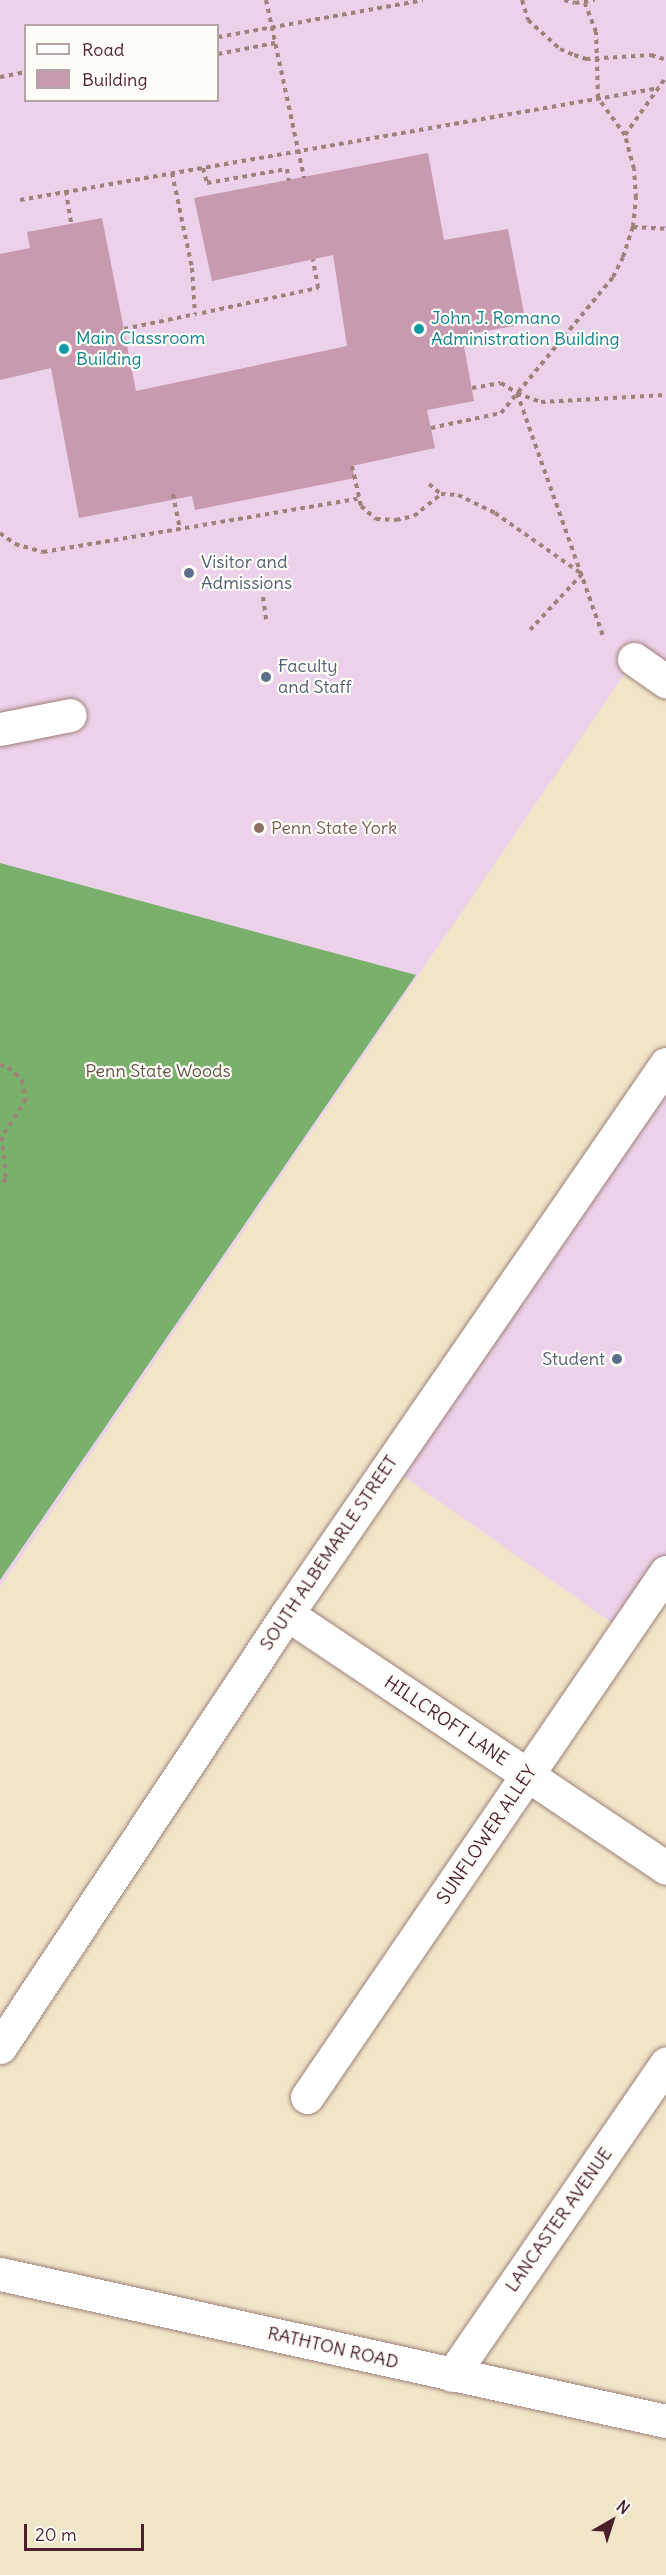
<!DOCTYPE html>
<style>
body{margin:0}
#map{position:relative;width:666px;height:2575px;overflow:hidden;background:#f1e5c9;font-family:Delius,sans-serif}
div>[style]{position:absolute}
.built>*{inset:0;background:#ecd1ea}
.forest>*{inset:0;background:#78b06c}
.building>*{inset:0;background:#c89aaf}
.path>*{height:4px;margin-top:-2px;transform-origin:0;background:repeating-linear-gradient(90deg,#9e827a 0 4.5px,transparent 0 9px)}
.roads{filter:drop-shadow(0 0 2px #9e827a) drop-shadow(0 0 2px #9e827a)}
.minor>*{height:33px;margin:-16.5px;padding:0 16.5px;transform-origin:16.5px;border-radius:16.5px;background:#fff}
.dots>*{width:16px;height:16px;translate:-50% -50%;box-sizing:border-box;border:3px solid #fdfcf7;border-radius:50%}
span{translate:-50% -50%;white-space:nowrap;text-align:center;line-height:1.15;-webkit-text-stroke:4.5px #fdfcf7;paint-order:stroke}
.culture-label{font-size:18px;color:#0d838f}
.left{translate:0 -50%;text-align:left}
.service-label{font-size:18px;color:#4e5e75}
.right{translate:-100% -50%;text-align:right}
.education-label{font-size:18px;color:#785e54}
.park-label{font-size:18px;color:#615344}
.street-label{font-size:18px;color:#4a1f2b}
.legend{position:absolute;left:24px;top:24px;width:195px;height:78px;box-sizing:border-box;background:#fdfcf7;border:2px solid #b5a4a5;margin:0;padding:8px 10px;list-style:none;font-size:18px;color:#4a1f2b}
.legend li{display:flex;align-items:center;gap:12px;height:30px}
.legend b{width:30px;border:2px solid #b5a4a5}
.north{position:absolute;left:582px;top:2491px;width:60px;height:60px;-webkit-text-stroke:4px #fdfcf7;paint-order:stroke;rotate:39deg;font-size:16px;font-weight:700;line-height:24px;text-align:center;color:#4a1f2b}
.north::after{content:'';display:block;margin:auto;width:21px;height:27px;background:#4a1f2b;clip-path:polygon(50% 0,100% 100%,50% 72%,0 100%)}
.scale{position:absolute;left:24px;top:2524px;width:120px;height:27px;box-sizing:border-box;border:3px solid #4a1f2b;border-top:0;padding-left:8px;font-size:18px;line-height:21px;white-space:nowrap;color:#4a1f2b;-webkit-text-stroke:4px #fdfcf7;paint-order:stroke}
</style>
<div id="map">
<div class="built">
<div style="clip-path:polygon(evenodd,0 0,666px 0,666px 681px,634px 660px,0 1587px,0 0,26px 26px,218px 26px,218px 100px,26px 100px,26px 26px)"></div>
<div style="clip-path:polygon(666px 1064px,666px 1572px,625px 1632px,389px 1466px)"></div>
</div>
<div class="forest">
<div style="clip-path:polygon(0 863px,416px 975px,0 1580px)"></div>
</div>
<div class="building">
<div style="clip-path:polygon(428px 153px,444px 240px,508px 229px,526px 324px,462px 335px,474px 401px,427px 410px,435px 448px,352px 466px,355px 478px,195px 510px,192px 496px,79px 518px,51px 368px,0 380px,0 254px,30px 248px,27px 232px,102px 218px,136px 391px,347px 346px,333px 255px,212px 281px,194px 198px)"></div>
</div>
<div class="path">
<div style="left:266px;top:0;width:182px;rotate:77.9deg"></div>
<div style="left:522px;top:0;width:21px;rotate:73deg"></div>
<div style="left:528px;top:20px;width:43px;rotate:42.2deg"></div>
<div style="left:560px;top:49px;width:15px;rotate:23deg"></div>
<div style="left:574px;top:55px;width:13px;rotate:18deg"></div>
<div style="left:586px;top:59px;width:65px;rotate:-3.5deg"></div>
<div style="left:651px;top:55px;width:16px;rotate:18deg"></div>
<div style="left:564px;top:0;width:11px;rotate:15deg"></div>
<div style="left:575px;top:3px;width:20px;rotate:-9deg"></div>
<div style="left:218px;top:37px;width:208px;rotate:-10.2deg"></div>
<div style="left:218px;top:54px;width:58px;rotate:-10.9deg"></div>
<div style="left:0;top:77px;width:26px;rotate:-11deg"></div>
<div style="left:625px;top:135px;width:71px;rotate:-54.7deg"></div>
<div style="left:203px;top:168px;width:16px;rotate:75deg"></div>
<div style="left:207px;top:183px;width:81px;rotate:-9.9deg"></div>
<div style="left:287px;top:169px;width:12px;rotate:81deg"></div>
<div style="left:172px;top:173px;width:97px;rotate:78.1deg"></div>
<div style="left:192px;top:268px;width:46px;rotate:86.3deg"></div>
<div style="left:66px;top:191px;width:33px;rotate:81deg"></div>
<div style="left:20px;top:200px;width:649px;rotate:-9.94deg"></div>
<div style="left:633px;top:227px;width:33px;rotate:3deg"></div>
<div style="left:202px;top:313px;width:119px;rotate:-12.2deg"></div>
<div style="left:318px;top:288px;width:29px;rotate:-100deg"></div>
<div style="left:124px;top:329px;width:74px;rotate:-11.8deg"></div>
<div style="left:472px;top:388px;width:29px;rotate:-10deg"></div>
<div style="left:501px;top:383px;width:19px;rotate:32deg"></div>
<div style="left:517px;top:393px;width:26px;rotate:21deg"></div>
<div style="left:541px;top:402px;width:125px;rotate:-3.2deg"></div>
<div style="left:517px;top:393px;width:261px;rotate:70.5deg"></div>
<div style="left:431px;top:428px;width:72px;rotate:-12.1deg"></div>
<div style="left:501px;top:413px;width:176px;rotate:-50.5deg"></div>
<div style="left:613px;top:277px;width:22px;rotate:-63deg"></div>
<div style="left:623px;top:257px;width:32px;rotate:-72deg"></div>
<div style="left:633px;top:227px;width:29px;rotate:-84deg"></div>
<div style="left:636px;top:198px;width:29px;rotate:-94deg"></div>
<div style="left:634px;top:169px;width:35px;rotate:-105deg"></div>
<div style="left:625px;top:135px;width:46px;rotate:-126.1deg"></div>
<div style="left:598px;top:98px;width:66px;rotate:-91.7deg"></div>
<div style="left:596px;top:32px;width:31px;rotate:-111deg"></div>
<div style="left:352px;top:466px;width:41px;rotate:77.3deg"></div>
<div style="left:361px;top:506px;width:20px;rotate:41deg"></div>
<div style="left:376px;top:519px;width:20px;rotate:3deg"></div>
<div style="left:396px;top:520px;width:18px;rotate:-13deg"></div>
<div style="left:414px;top:516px;width:35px;rotate:-39deg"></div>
<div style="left:441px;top:494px;width:17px;rotate:3deg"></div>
<div style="left:458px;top:495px;width:41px;rotate:25.9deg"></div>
<div style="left:495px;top:513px;width:106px;rotate:35deg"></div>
<div style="left:582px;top:574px;width:76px;rotate:132.9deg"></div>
<div style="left:429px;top:484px;width:16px;rotate:40deg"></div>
<div style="left:173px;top:494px;width:36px;rotate:79deg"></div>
<div style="left:0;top:533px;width:19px;rotate:36deg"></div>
<div style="left:15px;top:544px;width:29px;rotate:16deg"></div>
<div style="left:43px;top:552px;width:319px;rotate:-9.6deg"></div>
<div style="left:263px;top:597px;width:27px;rotate:82deg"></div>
<div style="left:0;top:1065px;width:8px;rotate:14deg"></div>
<div style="left:8px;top:1067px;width:19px;rotate:43deg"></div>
<div style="left:22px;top:1080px;width:19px;rotate:78deg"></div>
<div style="left:26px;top:1099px;width:45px;rotate:122.3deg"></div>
<div style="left:2px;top:1137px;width:42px;rotate:84.6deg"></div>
<div style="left:6px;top:1179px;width:8px;rotate:135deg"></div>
</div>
<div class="roads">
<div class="minor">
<div style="left:634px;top:659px;width:39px;rotate:35deg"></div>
<div style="left:0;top:729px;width:71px;rotate:-11.3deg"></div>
<div style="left:287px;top:1614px;width:456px;rotate:33.8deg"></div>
<div style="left:0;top:2047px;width:519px;rotate:-56.46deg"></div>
<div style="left:287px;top:1614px;width:668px;rotate:-55.43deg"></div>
<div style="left:307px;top:2097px;width:636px;rotate:-55.64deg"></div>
<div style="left:0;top:2274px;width:682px;rotate:12.45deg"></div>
<div style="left:452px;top:2375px;width:378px;rotate:-55.5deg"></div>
</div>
</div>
<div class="dots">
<div style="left:419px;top:329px;background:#0f9aa8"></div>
<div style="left:64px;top:349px;background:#0f9aa8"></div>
<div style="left:189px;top:573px;background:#5c6f8a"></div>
<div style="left:266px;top:677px;background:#5c6f8a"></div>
<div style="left:259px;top:828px;background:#8d6e63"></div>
<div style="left:617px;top:1359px;background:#5c6f8a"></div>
</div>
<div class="culture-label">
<span class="left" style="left:431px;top:329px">John J. Romano<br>Administration Building</span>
<span class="left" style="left:76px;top:349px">Main Classroom<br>Building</span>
</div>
<div class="service-label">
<span class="left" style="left:201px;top:573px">Visitor and<br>Admissions</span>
<span class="left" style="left:278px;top:677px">Faculty<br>and Staff</span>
<span class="right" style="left:605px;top:1359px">Student</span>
</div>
<div class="education-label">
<span class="left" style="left:271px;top:828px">Penn State York</span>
</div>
<div class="park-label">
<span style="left:158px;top:1071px">Penn State Woods</span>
</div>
<div class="street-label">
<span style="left:329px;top:1553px;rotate:-56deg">SOUTH ALBEMARLE STREET</span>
<span style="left:446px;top:1721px;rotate:34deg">HILLCROFT LANE</span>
<span style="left:487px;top:1835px;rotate:-56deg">SUNFLOWER ALLEY</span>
<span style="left:559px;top:2220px;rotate:-55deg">LANCASTER AVENUE</span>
<span style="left:333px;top:2348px;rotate:13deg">RATHTON ROAD</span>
</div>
<ul class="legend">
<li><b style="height:8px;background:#fff"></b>Road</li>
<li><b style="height:16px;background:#c89aaf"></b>Building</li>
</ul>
<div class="north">N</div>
<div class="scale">20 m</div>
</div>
